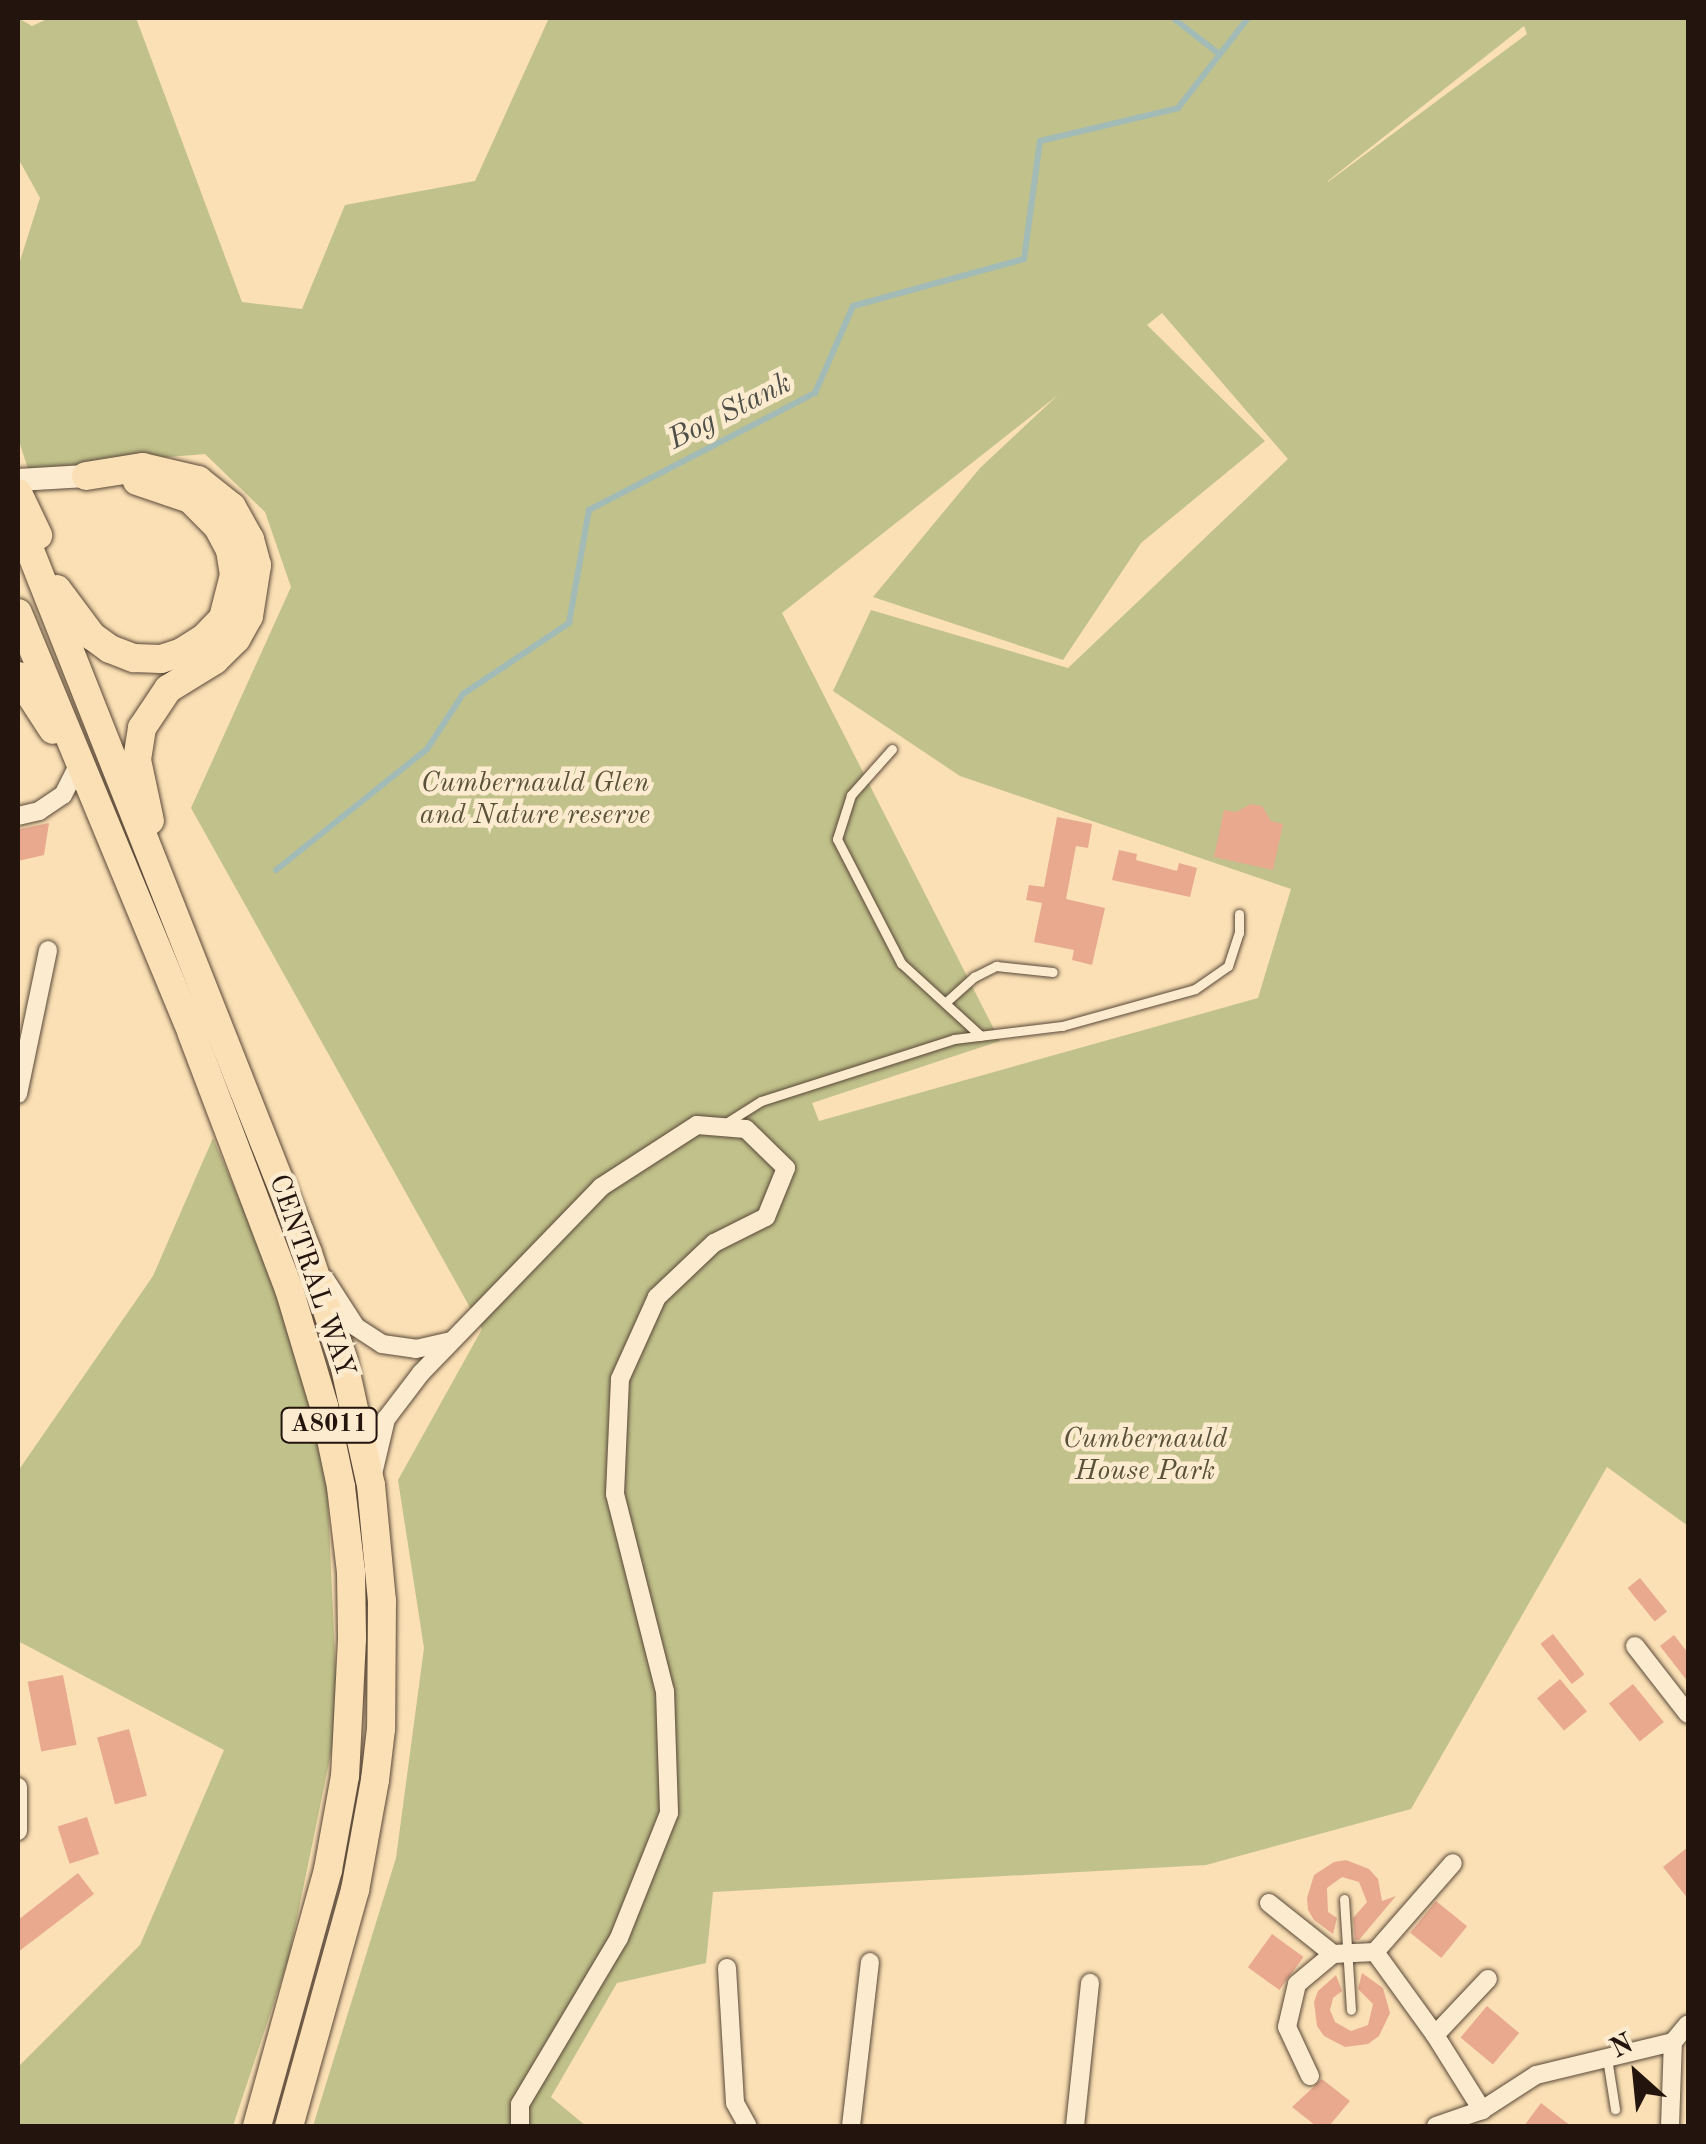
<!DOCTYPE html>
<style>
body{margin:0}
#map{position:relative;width:1706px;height:2144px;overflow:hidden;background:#fbe0b5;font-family:"Old Standard TT",serif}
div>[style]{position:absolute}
.green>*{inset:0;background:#c1c18b}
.stream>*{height:6px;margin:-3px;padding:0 3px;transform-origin:3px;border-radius:3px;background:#a2bbb7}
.building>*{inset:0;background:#e8a98f;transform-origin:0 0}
.roads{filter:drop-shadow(0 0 2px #594838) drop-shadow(0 0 2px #594838)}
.service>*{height:9px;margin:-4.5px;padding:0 4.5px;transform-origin:4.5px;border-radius:4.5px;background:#fcebcf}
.minor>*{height:18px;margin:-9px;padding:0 9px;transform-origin:9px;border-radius:9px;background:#fcebcf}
.tertiary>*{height:22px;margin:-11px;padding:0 11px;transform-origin:11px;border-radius:11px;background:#fcebcf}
.primary>*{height:28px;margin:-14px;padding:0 14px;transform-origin:14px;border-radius:14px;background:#fbe0b5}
span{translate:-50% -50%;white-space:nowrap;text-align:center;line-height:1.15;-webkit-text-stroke:9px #fcebcf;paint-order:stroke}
.shield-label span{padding:2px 8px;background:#fcebcf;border:2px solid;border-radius:8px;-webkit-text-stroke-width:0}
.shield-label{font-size:25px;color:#23150e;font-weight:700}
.park-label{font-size:28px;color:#5a513a;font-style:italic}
.street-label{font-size:28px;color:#23150e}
.water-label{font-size:30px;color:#4f4f49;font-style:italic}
.frame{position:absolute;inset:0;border:20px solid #23150e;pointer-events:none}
.north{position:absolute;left:1586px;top:2024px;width:100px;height:100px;-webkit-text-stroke:8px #fcebcf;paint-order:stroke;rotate:333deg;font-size:28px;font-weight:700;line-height:40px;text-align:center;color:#23150e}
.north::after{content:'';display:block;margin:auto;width:35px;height:45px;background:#23150e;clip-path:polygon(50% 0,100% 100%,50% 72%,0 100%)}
</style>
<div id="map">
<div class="green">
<div style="clip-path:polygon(evenodd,18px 18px,32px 26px,49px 18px,136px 18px,242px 302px,302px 309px,345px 205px,475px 181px,549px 18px,1688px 18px,1688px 1526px,1607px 1467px,1411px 1809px,1206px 1865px,713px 1892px,706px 1963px,617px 1983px,551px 2097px,586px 2126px,313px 2126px,396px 1858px,424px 1648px,398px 1480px,482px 1329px,191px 808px,291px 587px,265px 512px,205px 454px,28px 469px,18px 438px,18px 267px,40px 198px,18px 158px,18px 18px,1524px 26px,1527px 34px,1328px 182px,1328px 181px,1524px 26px,18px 18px,1162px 313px,1288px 459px,1068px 668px,871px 610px,833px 691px,960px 776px,1291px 889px,1258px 998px,819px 1121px,812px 1103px,1000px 1041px,782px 613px,1058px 395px,980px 468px,873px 597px,1063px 660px,1141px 543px,1265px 441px,1147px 325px,1162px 313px)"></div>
<div style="clip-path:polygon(213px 1138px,290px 1318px,327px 1483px,338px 1719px,289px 1957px,233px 2126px,18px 2126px,18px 2067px,140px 1945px,224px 1750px,18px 1641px,18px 1471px,153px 1276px)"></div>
</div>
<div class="stream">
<div style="left:1173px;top:18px;width:58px;rotate:38deg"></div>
<div style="left:276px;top:870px;width:193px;rotate:-38.7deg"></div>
<div style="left:427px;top:749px;width:66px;rotate:-56.8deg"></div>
<div style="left:463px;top:694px;width:128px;rotate:-33.8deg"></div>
<div style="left:569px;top:623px;width:115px;rotate:-80deg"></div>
<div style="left:589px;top:510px;width:254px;rotate:-27.4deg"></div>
<div style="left:815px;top:393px;width:95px;rotate:-66.4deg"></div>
<div style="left:853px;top:306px;width:177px;rotate:-15.4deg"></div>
<div style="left:1024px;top:259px;width:119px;rotate:-82.3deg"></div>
<div style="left:1040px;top:141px;width:142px;rotate:-13.4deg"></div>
<div style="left:1178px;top:108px;width:114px;rotate:-52.1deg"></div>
</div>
<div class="building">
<div style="clip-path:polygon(1251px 804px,1262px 806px,1271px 821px,1283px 824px,1273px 870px,1214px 857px,1224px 810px,1236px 812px)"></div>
<div style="clip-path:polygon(1057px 817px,1092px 824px,1088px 848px,1076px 846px,1066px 899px,1105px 908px,1092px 965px,1072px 960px,1074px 950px,1034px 942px,1042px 903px,1026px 900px,1029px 885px,1044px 887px)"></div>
<div style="clip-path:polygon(49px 823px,44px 855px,18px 861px,20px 829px)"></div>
<div style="clip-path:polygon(1119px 850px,1137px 854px,1136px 860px,1177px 871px,1179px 863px,1197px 868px,1190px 897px,1112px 880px)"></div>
<div style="left:1640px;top:1578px;width:43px;height:16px;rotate:51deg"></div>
<div style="left:1553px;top:1634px;width:51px;height:16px;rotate:52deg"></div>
<div style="clip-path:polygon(1674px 1635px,1688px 1653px,1688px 1682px,1660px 1646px)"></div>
<div style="left:63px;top:1675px;width:71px;height:36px;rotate:79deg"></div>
<div style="left:1560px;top:1679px;width:42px;height:30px;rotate:50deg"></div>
<div style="left:1633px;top:1684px;width:49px;height:31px;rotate:51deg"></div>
<div style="left:129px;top:1729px;width:69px;height:33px;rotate:75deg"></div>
<div style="left:87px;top:1817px;width:39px;height:31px;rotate:72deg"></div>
<div style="clip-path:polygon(1688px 1847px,1688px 1899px,1663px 1867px)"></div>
<div style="clip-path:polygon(1346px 1860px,1369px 1869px,1378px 1879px,1382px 1901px,1396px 1896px,1359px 1940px,1355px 1940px,1353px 1918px,1367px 1902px,1359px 1882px,1342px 1877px,1327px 1888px,1328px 1912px,1337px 1918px,1333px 1934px,1314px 1920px,1308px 1910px,1307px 1898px,1314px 1875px,1334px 1862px)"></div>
<div style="clip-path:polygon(78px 1873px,94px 1894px,18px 1952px,18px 1920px)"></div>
<div style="left:1436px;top:1901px;width:40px;height:41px;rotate:39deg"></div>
<div style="left:1272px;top:1934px;width:39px;height:41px;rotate:36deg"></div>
<div style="clip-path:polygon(1362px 1973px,1383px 1988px,1390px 2013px,1379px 2036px,1368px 2044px,1345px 2047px,1324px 2036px,1317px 2026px,1314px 2002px,1318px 1991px,1336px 1975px,1342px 1991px,1333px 1998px,1330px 2010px,1335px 2022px,1351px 2031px,1368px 2025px,1373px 2004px,1358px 1989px)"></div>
<div style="left:1487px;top:2006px;width:42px;height:41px;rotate:40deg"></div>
<div style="clip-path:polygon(1322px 2079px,1350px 2101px,1329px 2126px,1316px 2126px,1292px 2107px)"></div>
<div style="clip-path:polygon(1541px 2103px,1571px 2126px,1524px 2126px)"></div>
</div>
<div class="roads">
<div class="service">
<div style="left:892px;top:749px;width:62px;rotate:131.7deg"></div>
<div style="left:851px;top:795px;width:46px;rotate:107.7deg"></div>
<div style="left:837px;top:839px;width:140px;rotate:62.7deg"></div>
<div style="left:901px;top:963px;width:108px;rotate:42.4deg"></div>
<div style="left:946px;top:1002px;width:38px;rotate:-42deg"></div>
<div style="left:974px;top:977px;width:25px;rotate:-27deg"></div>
<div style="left:996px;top:966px;width:57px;rotate:6deg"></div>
<div style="left:726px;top:1123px;width:41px;rotate:-32.2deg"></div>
<div style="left:761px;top:1101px;width:203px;rotate:-17.8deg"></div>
<div style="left:954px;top:1039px;width:109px;rotate:-6.9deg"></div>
<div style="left:1062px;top:1026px;width:138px;rotate:-15.5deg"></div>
<div style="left:1195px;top:989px;width:40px;rotate:-34.9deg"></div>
<div style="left:1228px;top:966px;width:35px;rotate:-72deg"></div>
<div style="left:1239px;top:933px;width:19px;rotate:-90deg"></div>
<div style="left:1344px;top:1899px;width:111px;rotate:86.4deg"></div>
<div style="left:1607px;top:2058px;width:52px;rotate:81.1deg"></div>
</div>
<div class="minor">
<div style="left:18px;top:816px;width:22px;rotate:-13deg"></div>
<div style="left:39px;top:811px;width:29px;rotate:-34deg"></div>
<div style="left:63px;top:795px;width:37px;rotate:-63deg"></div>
<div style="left:18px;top:1094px;width:147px;rotate:-78.2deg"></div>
<div style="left:325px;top:1279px;width:57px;rotate:57.1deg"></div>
<div style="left:356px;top:1327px;width:31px;rotate:33deg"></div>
<div style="left:382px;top:1344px;width:34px;rotate:8deg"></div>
<div style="left:416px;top:1349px;width:36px;rotate:-13deg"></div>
<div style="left:373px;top:1474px;width:57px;rotate:-76.7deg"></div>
<div style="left:386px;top:1419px;width:58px;rotate:-52.7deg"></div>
<div style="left:421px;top:1373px;width:259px;rotate:-45.9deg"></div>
<div style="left:601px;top:1187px;width:114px;rotate:-32.9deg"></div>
<div style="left:697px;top:1125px;width:49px;rotate:4.7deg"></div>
<div style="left:746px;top:1129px;width:56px;rotate:44.3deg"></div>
<div style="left:786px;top:1168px;width:53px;rotate:112.2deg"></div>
<div style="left:766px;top:1217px;width:58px;rotate:153.4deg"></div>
<div style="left:714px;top:1243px;width:79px;rotate:136.5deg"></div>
<div style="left:657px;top:1297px;width:90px;rotate:114.3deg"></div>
<div style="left:620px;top:1379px;width:115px;rotate:92.5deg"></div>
<div style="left:615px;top:1494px;width:203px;rotate:75.8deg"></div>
<div style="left:665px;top:1691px;width:122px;rotate:88.1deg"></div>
<div style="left:669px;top:1813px;width:135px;rotate:111.8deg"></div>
<div style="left:619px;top:1938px;width:193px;rotate:120.8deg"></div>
<div style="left:520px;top:2104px;width:22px;rotate:90deg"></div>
<div style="left:1635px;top:1646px;width:86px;rotate:52.1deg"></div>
<div style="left:18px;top:1787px;width:44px;rotate:90deg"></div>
<div style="left:1269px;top:1903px;width:82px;rotate:38.6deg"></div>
<div style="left:1375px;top:1952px;width:118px;rotate:-48.8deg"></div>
<div style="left:727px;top:1968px;width:135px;rotate:86.6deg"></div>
<div style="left:735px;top:2103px;width:26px;rotate:61deg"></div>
<div style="left:1435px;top:2035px;width:77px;rotate:-46.6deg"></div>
<div style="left:1310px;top:2076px;width:54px;rotate:-115.1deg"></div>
<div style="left:1287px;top:2027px;width:44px;rotate:-76.9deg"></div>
<div style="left:1297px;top:1984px;width:47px;rotate:-39.8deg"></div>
<div style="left:1333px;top:1954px;width:42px;rotate:-2.7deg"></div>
<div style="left:1375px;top:1952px;width:102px;rotate:54.1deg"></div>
<div style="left:1435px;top:2035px;width:89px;rotate:57.9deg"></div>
<div style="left:851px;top:2126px;width:165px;rotate:-83.4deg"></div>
<div style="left:1075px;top:2126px;width:144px;rotate:-84deg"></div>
<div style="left:1436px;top:2126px;width:49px;rotate:-19.2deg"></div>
<div style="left:1482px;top:2110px;width:64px;rotate:-32.9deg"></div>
<div style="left:1536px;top:2075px;width:141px;rotate:-13.5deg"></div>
<div style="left:1670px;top:2126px;width:84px;rotate:-88deg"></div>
<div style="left:1673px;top:2042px;width:23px;rotate:-50deg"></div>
</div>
<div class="tertiary">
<div style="left:18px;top:480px;width:68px;rotate:-3.4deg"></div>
</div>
<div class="primary">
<div style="left:86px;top:476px;width:58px;rotate:-9deg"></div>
<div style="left:143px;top:467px;width:57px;rotate:13.3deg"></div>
<div style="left:198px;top:480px;width:43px;rotate:38.5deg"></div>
<div style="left:232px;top:507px;width:37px;rotate:61deg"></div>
<div style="left:250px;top:539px;width:27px;rotate:75deg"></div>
<div style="left:257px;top:565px;width:52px;rotate:98.9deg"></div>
<div style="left:249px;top:616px;width:26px;rotate:119deg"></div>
<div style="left:236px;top:639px;width:30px;rotate:135deg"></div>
<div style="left:215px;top:660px;width:55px;rotate:148.3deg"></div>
<div style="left:168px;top:689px;width:47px;rotate:123.7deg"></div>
<div style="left:142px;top:728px;width:32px;rotate:99deg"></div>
<div style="left:137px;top:760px;width:62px;rotate:78deg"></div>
<div style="left:18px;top:493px;width:47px;rotate:64.5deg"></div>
<div style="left:18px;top:520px;width:788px;rotate:68.41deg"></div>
<div style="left:308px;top:1253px;width:112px;rotate:71.7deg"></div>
<div style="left:343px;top:1359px;width:129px;rotate:77.5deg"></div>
<div style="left:371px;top:1485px;width:117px;rotate:84.6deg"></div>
<div style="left:382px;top:1601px;width:128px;rotate:90.4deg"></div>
<div style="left:381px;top:1729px;width:51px;rotate:96.7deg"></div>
<div style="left:375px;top:1780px;width:112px;rotate:100.3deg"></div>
<div style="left:355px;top:1890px;width:245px;rotate:105.6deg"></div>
<div style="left:57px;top:589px;width:59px;rotate:53.3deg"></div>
<div style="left:92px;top:636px;width:22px;rotate:36deg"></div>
<div style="left:110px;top:649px;width:26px;rotate:21deg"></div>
<div style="left:134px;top:658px;width:27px;rotate:2deg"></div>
<div style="left:161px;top:659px;width:20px;rotate:-18deg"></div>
<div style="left:180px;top:653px;width:28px;rotate:-32deg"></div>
<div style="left:204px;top:638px;width:28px;rotate:-46deg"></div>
<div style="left:223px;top:618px;width:44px;rotate:-75.7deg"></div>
<div style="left:234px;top:575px;width:25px;rotate:-99deg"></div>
<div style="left:230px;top:550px;width:26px;rotate:-118deg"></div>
<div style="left:218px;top:527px;width:40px;rotate:-135deg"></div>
<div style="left:190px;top:499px;width:56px;rotate:-161.2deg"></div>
<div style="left:18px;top:613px;width:456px;rotate:67.5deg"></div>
<div style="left:192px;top:1034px;width:273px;rotate:69.2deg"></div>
<div style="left:289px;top:1289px;width:122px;rotate:73.3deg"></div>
<div style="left:324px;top:1406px;width:83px;rotate:78.1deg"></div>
<div style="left:341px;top:1487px;width:86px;rotate:83.3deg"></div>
<div style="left:351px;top:1572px;width:67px;rotate:89.1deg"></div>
<div style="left:352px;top:1639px;width:137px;rotate:92.9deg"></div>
<div style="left:345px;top:1776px;width:96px;rotate:100.3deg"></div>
<div style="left:328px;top:1870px;width:266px;rotate:105.5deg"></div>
<div style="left:18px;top:676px;width:64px;rotate:57.1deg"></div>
</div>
</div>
<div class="shield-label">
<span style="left:329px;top:1425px">A8011</span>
</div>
<div class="park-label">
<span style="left:535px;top:800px">Cumbernauld Glen<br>and Nature reserve</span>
<span style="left:1145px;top:1456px">Cumbernauld<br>House Park</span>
</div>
<div class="street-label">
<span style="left:311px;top:1276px;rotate:71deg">CENTRAL WAY</span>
</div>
<div class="water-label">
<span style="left:730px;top:412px;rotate:-27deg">Bog Stank</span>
</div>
<div class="frame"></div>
<div class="north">N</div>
</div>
